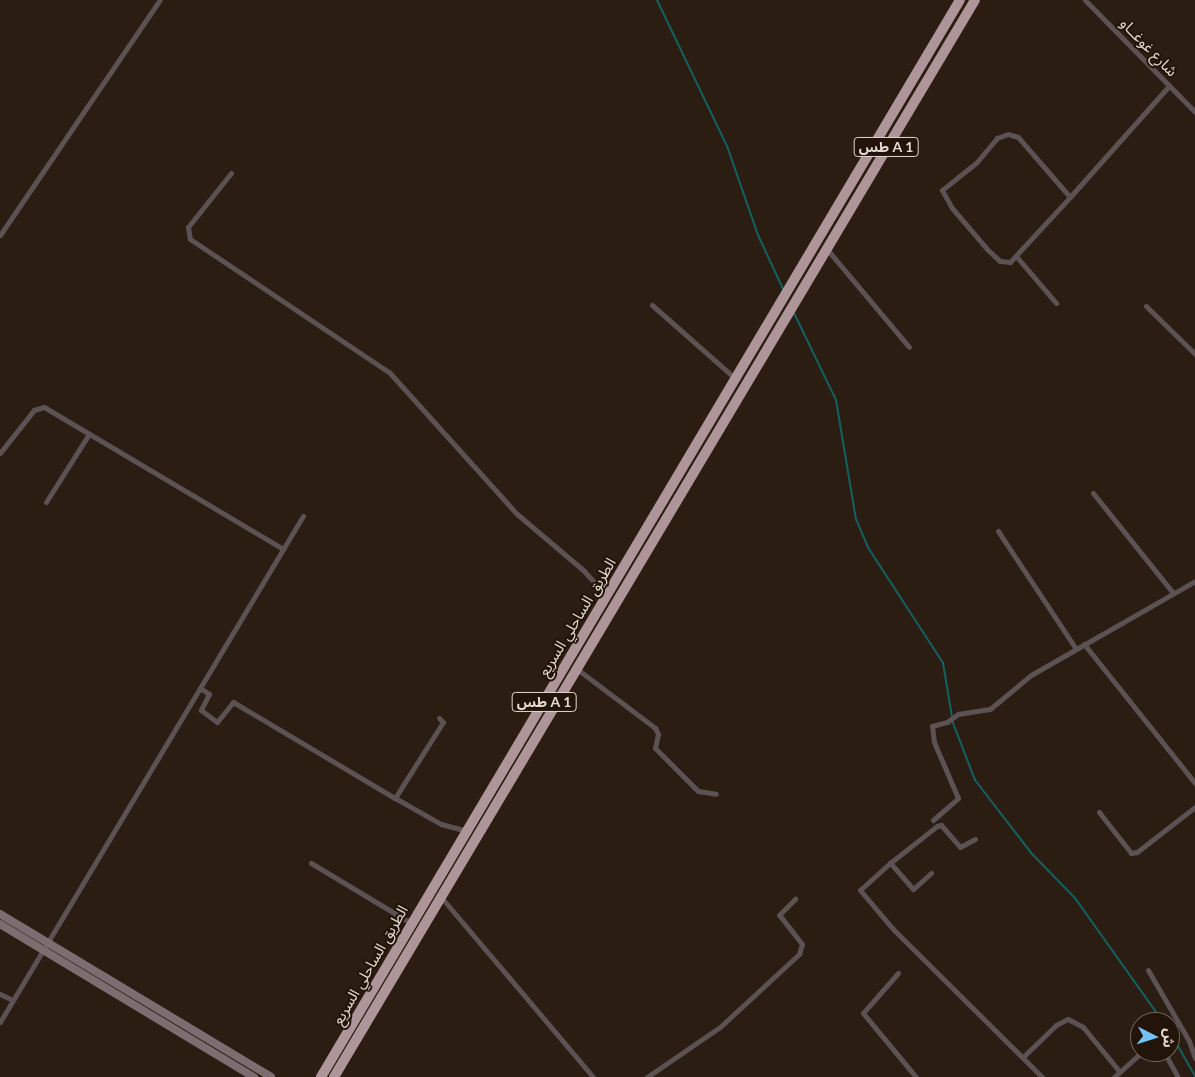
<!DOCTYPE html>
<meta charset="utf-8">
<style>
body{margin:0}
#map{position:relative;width:1195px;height:1077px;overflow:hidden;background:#2c1d12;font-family:Lato,"Noto Sans Arabic",sans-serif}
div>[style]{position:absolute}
.stream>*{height:2px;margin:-1px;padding:0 1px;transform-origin:1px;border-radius:1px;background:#116264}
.street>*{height:5px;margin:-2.5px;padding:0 2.5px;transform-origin:2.5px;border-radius:2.5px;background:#5c5254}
.secondary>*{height:8px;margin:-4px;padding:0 4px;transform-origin:4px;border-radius:4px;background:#7d6d70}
.highway>*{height:10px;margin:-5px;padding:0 5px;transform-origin:5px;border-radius:5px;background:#ae959a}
span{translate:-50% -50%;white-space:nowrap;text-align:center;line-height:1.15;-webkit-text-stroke:4px #221409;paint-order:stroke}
.shield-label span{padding:1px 4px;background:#221409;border:1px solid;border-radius:4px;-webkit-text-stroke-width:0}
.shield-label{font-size:14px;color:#e3d9d2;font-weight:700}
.street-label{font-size:15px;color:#e3d9d2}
.north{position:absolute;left:1130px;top:1012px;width:50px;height:50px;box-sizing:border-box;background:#221409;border:1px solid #6f6359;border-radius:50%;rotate:95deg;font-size:14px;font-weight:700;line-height:20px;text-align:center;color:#e3d9d2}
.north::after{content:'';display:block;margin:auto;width:18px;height:22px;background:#71c1f5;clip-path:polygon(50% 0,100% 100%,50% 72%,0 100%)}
</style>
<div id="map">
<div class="stream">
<div style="left:657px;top:0;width:162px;rotate:64.4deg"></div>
<div style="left:727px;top:146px;width:94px;rotate:70.8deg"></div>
<div style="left:758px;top:235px;width:62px;rotate:65.1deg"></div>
<div style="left:794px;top:313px;width:97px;rotate:64.2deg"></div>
<div style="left:836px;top:400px;width:121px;rotate:80.5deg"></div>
<div style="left:856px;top:519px;width:33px;rotate:67deg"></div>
<div style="left:869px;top:549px;width:136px;rotate:57deg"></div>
<div style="left:943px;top:663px;width:61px;rotate:80.5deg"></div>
<div style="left:953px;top:723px;width:61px;rotate:68.9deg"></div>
<div style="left:975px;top:780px;width:93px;rotate:52.4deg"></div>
<div style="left:1032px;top:854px;width:62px;rotate:45.7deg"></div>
<div style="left:1075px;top:898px;width:152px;rotate:54.6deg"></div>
<div style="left:1170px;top:1032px;width:51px;rotate:60.4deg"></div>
</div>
<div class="street">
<div style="left:1085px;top:0;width:157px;rotate:45.5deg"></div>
<div style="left:231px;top:173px;width:69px;rotate:128.5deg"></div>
<div style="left:188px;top:227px;width:12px;rotate:81deg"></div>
<div style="left:190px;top:239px;width:239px;rotate:33.8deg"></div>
<div style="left:389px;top:372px;width:191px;rotate:48deg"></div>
<div style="left:517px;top:514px;width:87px;rotate:40.3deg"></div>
<div style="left:583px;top:570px;width:34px;rotate:47deg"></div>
<div style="left:1070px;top:197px;width:79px;rotate:-130.9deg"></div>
<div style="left:1018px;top:137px;width:10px;rotate:-163deg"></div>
<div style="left:1008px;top:134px;width:12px;rotate:160deg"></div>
<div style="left:997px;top:138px;width:31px;rotate:130deg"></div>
<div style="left:977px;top:162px;width:45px;rotate:141.3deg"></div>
<div style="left:942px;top:190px;width:21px;rotate:61deg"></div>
<div style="left:952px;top:208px;width:55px;rotate:49.4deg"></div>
<div style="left:988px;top:250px;width:16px;rotate:43deg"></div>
<div style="left:1000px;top:261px;width:10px;rotate:6deg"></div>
<div style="left:1010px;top:262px;width:88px;rotate:-47.3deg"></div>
<div style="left:1070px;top:197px;width:149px;rotate:-48.3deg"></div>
<div style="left:0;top:235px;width:284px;rotate:-55.8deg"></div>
<div style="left:826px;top:248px;width:129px;rotate:50deg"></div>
<div style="left:1016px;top:256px;width:62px;rotate:49.6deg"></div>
<div style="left:652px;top:305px;width:112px;rotate:41.4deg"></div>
<div style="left:1146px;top:306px;width:69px;rotate:44.4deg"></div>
<div style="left:0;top:453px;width:55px;rotate:-51.7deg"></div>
<div style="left:34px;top:410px;width:10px;rotate:-17deg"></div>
<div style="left:44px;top:407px;width:278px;rotate:30.7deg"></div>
<div style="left:1093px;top:493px;width:128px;rotate:51.3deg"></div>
<div style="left:46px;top:502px;width:80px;rotate:-57.7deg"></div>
<div style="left:998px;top:531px;width:141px;rotate:56.5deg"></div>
<div style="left:1084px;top:644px;width:178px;rotate:51.4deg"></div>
<div style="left:577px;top:669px;width:98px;rotate:37.1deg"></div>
<div style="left:655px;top:728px;width:7px;rotate:63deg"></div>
<div style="left:658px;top:734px;width:14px;rotate:102deg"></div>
<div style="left:655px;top:748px;width:61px;rotate:45deg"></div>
<div style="left:698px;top:791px;width:18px;rotate:9deg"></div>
<div style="left:200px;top:688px;width:11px;rotate:34deg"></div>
<div style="left:209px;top:694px;width:18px;rotate:117deg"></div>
<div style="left:201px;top:710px;width:20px;rotate:37deg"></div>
<div style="left:217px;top:722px;width:26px;rotate:-51deg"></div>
<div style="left:233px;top:702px;width:188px;rotate:30.7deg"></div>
<div style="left:439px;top:718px;width:6px;rotate:45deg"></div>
<div style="left:443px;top:722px;width:90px;rotate:122.3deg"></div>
<div style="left:395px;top:798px;width:53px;rotate:29.5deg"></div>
<div style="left:441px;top:824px;width:27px;rotate:15deg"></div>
<div style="left:1099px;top:812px;width:52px;rotate:52deg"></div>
<div style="left:1131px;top:853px;width:6px;rotate:-9deg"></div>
<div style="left:1137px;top:852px;width:73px;rotate:-37.8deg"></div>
<div style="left:933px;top:820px;width:33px;rotate:-41deg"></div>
<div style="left:958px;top:798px;width:61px;rotate:-113.2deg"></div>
<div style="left:934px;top:742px;width:16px;rotate:-97deg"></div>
<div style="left:932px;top:726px;width:16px;rotate:-15deg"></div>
<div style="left:947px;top:722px;width:14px;rotate:-36deg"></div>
<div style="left:958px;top:714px;width:32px;rotate:-9deg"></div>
<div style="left:990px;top:709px;width:53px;rotate:-39.7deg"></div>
<div style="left:1031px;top:675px;width:189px;rotate:-29.8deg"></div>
<div style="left:311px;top:863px;width:117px;rotate:31deg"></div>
<div style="left:890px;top:863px;width:60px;rotate:-38.2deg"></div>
<div style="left:937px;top:826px;width:4px;rotate:-14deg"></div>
<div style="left:941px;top:825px;width:29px;rotate:49deg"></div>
<div style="left:960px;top:847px;width:17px;rotate:-28deg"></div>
<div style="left:931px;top:873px;width:24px;rotate:138deg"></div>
<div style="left:913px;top:889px;width:35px;rotate:-131deg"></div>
<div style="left:890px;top:863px;width:40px;rotate:138deg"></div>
<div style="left:860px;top:890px;width:51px;rotate:49.8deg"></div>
<div style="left:893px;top:929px;width:210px;rotate:44.8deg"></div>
<div style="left:441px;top:897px;width:236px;rotate:49.8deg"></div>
<div style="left:1148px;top:970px;width:82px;rotate:60deg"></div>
<div style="left:1189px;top:1041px;width:18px;rotate:71deg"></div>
<div style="left:898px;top:973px;width:53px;rotate:131.2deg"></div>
<div style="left:863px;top:1013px;width:83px;rotate:50.4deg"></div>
<div style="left:0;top:994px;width:14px;rotate:25deg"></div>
<div style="left:0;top:1022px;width:590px;rotate:-59.09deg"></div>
<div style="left:1164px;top:1052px;width:29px;rotate:61deg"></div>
<div style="left:1023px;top:1057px;width:46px;rotate:-44.1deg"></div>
<div style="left:1056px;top:1025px;width:13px;rotate:-27deg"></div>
<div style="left:1068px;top:1019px;width:17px;rotate:28deg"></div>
<div style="left:1083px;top:1027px;width:58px;rotate:50.6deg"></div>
<div style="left:647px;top:1077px;width:88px;rotate:-34.4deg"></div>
<div style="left:720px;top:1027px;width:108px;rotate:-42.7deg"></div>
<div style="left:799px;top:954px;width:10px;rotate:-73deg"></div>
<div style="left:802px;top:944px;width:37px;rotate:-128deg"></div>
<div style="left:779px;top:915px;width:23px;rotate:-45deg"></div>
<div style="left:1114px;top:1077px;width:38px;rotate:-42deg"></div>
</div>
<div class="secondary">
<div style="left:0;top:914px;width:316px;rotate:31deg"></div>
<div style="left:0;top:924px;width:297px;rotate:31.1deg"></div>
</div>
<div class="highway">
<div style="left:321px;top:1077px;width:1252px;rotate:-59.32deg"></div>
<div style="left:334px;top:1077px;width:1253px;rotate:-59.24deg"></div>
</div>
<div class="shield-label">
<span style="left:886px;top:147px">طس A 1</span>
<span style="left:544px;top:702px">طس A 1</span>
</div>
<div class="street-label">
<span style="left:1149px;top:47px;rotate:46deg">شارع غوغــاو</span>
<span style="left:577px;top:617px;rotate:-59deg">الطريق الساحلي السريع</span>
<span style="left:370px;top:965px;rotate:-60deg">الطريق الساحلي السريع</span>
</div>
<div class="north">ش</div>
</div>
